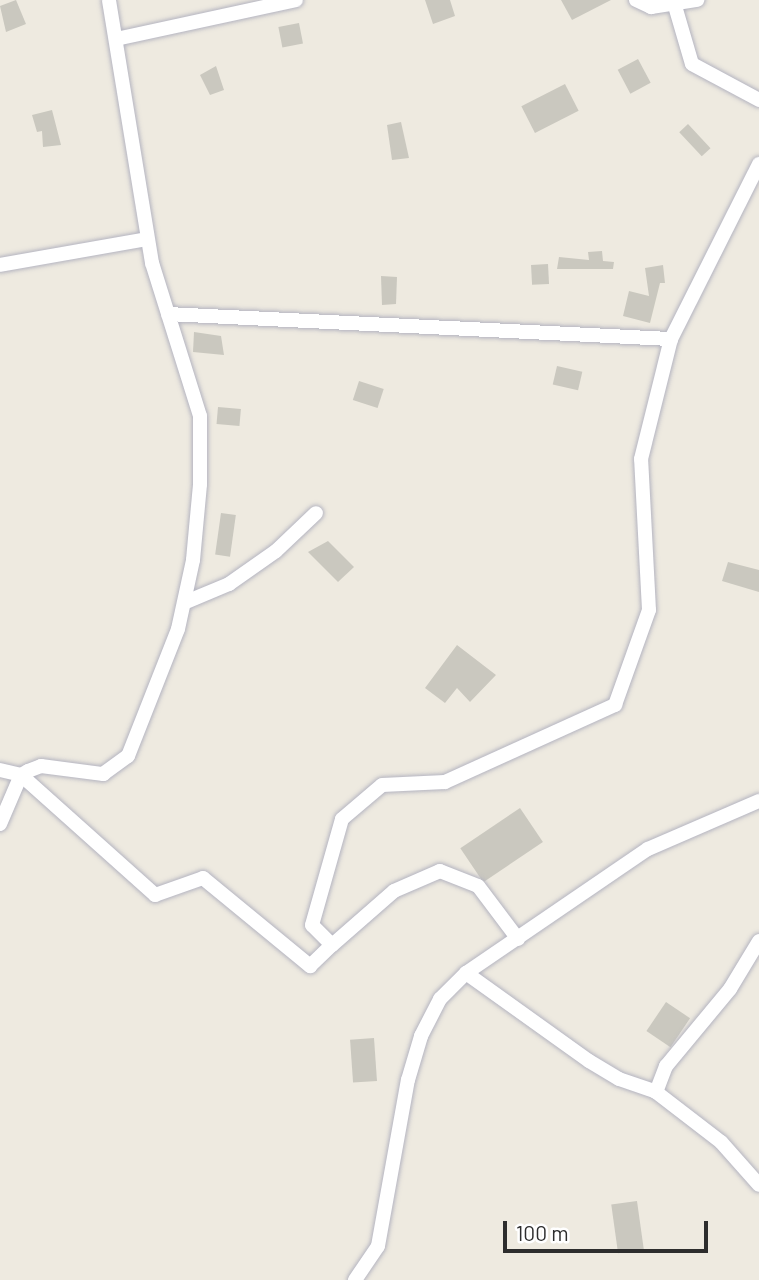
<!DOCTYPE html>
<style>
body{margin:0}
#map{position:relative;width:759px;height:1280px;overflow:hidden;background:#eeeae0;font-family:Barlow,sans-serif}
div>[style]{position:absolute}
.building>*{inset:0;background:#cac8bf;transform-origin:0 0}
.roads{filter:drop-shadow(0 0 2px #b4b4c0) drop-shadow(0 0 2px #b4b4c0)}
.street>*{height:14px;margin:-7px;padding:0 7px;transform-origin:7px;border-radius:7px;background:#fff}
span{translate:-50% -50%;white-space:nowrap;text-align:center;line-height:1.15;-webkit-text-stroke:5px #fff;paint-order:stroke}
.scale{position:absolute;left:503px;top:1221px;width:205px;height:32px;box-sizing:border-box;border:4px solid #2d2d2d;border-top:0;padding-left:9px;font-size:21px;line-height:24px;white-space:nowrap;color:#2d2d2d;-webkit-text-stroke:5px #fff;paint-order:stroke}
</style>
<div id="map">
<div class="building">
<div style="clip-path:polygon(16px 0,26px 24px,6px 32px,0 6px)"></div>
<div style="clip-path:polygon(425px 0,450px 0,455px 16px,433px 24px)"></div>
<div style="clip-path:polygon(561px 0,611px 0,572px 20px)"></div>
<div style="left:299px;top:23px;width:21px;height:21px;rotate:79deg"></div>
<div style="left:638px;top:59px;width:27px;height:23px;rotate:62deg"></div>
<div style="clip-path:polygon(216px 66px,224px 90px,210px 95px,200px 75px)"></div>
<div style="left:565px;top:84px;width:30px;height:49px;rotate:63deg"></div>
<div style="clip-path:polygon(52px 110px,61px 145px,43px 147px,42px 131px,37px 132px,32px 115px)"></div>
<div style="clip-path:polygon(401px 122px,409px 158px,392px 160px,387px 125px)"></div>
<div style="left:688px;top:124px;width:33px;height:12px;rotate:47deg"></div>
<div style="clip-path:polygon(602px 251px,603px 261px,614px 262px,613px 269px,557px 269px,559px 257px,589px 260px,588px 252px)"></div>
<div style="left:548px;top:264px;width:20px;height:17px;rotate:87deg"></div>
<div style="clip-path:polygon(663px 265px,665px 283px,660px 283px,650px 323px,623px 316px,629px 291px,649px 296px,645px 268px)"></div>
<div style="clip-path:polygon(381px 276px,397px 277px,396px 304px,382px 305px)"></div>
<div style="clip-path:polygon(194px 332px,221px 336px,224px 355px,193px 352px)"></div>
<div style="left:557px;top:366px;width:26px;height:19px;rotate:13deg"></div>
<div style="left:359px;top:381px;width:26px;height:20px;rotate:18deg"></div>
<div style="left:218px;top:407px;width:23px;height:17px;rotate:5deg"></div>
<div style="left:221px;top:513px;width:15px;height:42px;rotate:8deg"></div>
<div style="clip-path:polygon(328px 541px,354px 567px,338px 582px,308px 552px)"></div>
<div style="clip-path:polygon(728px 562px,759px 570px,759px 592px,722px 581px)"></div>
<div style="clip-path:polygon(457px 645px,496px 675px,470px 702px,457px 688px,445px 703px,425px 688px)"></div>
<div style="left:520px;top:808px;width:41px;height:72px;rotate:56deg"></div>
<div style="left:666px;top:1002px;width:29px;height:35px;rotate:34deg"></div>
<div style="left:374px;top:1038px;width:43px;height:24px;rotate:86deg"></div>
<div style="left:637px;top:1201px;width:49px;height:26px;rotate:82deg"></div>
</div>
<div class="roads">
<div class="street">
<div style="left:636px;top:0;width:17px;rotate:25deg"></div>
<div style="left:651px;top:7px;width:47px;rotate:-8.7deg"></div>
<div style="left:675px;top:6px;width:60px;rotate:73.7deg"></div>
<div style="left:692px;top:64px;width:76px;rotate:28.2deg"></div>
<div style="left:116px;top:39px;width:184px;rotate:-12.2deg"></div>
<div style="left:0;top:265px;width:149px;rotate:-10deg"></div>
<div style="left:168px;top:314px;width:504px;rotate:2.85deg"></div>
<div style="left:186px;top:602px;width:47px;rotate:-22.7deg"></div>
<div style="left:229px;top:584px;width:57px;rotate:-35.1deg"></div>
<div style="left:276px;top:551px;width:55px;rotate:-43.5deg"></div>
<div style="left:0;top:770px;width:22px;rotate:13deg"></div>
<div style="left:21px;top:775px;width:180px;rotate:41.8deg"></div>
<div style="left:155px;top:895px;width:51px;rotate:-19.5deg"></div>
<div style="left:203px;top:878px;width:139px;rotate:39.4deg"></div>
<div style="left:310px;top:966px;width:30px;rotate:-44deg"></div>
<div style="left:0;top:824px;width:53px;rotate:-66.8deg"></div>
<div style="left:21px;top:775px;width:8px;rotate:-30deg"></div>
<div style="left:28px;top:771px;width:14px;rotate:-21deg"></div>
<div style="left:41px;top:766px;width:63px;rotate:7.4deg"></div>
<div style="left:103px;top:774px;width:31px;rotate:-36deg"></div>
<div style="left:128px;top:756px;width:136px;rotate:-68.5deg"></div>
<div style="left:178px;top:629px;width:71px;rotate:-77.7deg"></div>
<div style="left:193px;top:560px;width:76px;rotate:-84.7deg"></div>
<div style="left:200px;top:484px;width:68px;rotate:-90deg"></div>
<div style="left:200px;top:416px;width:160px;rotate:-107.4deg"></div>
<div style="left:152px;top:263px;width:266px;rotate:-99.3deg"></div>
<div style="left:518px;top:939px;width:66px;rotate:-127deg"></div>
<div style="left:478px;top:886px;width:41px;rotate:-158.5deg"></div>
<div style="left:440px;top:871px;width:50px;rotate:156.5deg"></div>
<div style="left:394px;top:891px;width:82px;rotate:138.9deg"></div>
<div style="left:332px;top:945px;width:28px;rotate:-135deg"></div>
<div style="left:312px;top:925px;width:110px;rotate:-74.2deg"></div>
<div style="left:342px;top:819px;width:52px;rotate:-40.4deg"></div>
<div style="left:382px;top:785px;width:63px;rotate:-2.7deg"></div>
<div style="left:445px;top:782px;width:187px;rotate:-24.4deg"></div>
<div style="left:615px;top:705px;width:101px;rotate:-70.3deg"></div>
<div style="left:649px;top:610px;width:151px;rotate:-93deg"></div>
<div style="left:641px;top:459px;width:124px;rotate:-76deg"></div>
<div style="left:671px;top:339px;width:196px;rotate:-63.3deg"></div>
<div style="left:759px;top:941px;width:56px;rotate:121.1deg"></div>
<div style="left:730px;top:989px;width:100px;rotate:129.7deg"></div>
<div style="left:666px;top:1066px;width:28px;rotate:111deg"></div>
<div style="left:656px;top:1092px;width:82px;rotate:37.6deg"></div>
<div style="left:721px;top:1142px;width:57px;rotate:48.5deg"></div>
<div style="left:466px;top:973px;width:151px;rotate:35.6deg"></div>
<div style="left:589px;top:1061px;width:35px;rotate:31deg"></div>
<div style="left:619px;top:1079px;width:39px;rotate:19deg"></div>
<div style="left:355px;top:1280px;width:41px;rotate:-55.9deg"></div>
<div style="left:378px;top:1246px;width:169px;rotate:-79.8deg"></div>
<div style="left:408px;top:1080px;width:46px;rotate:-73.5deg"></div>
<div style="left:421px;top:1036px;width:42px;rotate:-62.8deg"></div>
<div style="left:440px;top:999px;width:37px;rotate:-45deg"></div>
<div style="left:466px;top:973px;width:220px;rotate:-34.3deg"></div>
<div style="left:648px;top:849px;width:121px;rotate:-23.4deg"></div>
</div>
</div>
<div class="scale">100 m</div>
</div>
